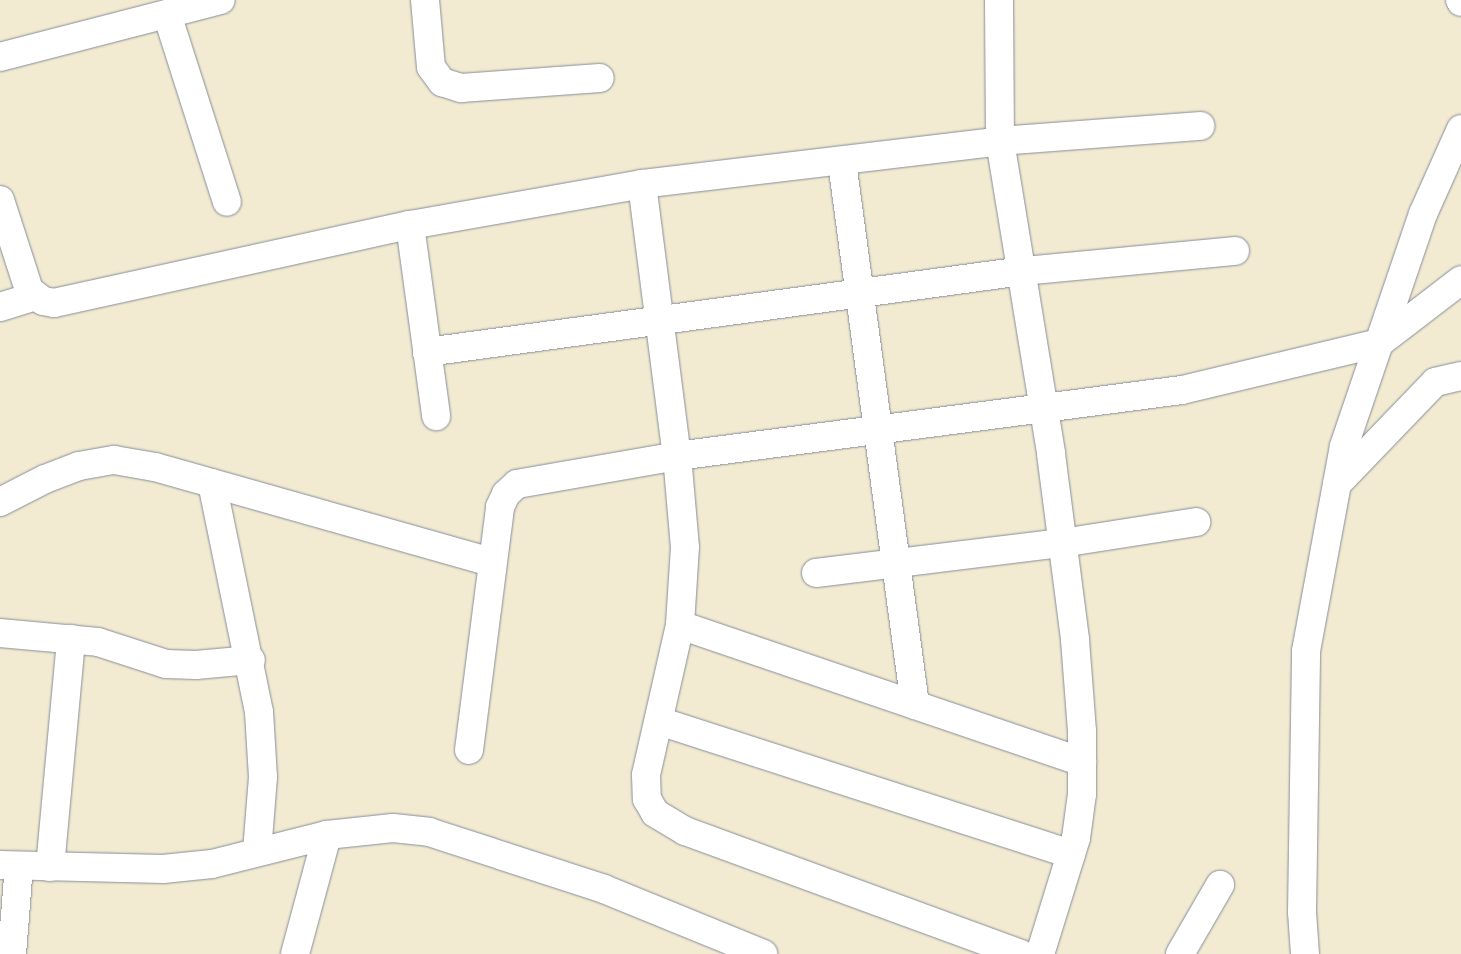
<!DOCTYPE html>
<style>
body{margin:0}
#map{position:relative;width:1461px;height:954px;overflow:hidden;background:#f2ebd1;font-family:"IM FELL English",serif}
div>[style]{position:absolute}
.roads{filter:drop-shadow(0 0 1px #868d98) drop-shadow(0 0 1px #868d98)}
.minor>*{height:28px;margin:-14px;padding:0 14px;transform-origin:14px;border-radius:14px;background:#fff}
span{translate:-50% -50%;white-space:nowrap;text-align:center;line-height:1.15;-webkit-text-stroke:4px #fcf5e5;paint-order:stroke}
</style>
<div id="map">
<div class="roads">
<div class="minor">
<div style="left:425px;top:0;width:67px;rotate:84.9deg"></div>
<div style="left:431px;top:67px;width:19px;rotate:54deg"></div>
<div style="left:442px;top:82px;width:20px;rotate:18deg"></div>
<div style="left:461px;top:88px;width:139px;rotate:-4.1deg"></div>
<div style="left:999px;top:0;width:141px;rotate:89.6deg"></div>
<div style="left:1000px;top:141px;width:317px;rotate:80.7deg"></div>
<div style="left:1051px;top:454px;width:188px;rotate:82.6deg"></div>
<div style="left:1075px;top:640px;width:92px;rotate:85.6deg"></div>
<div style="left:1082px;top:732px;width:62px;rotate:90deg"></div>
<div style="left:1082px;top:794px;width:44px;rotate:97.8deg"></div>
<div style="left:1076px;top:838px;width:121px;rotate:107.2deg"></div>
<div style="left:1460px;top:0;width:2px;rotate:63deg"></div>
<div style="left:167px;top:14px;width:197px;rotate:72.3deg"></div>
<div style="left:0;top:57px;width:228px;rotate:-14.5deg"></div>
<div style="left:842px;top:162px;width:548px;rotate:82.34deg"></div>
<div style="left:642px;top:184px;width:274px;rotate:82.7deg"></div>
<div style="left:677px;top:456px;width:91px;rotate:85deg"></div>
<div style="left:685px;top:547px;width:78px;rotate:93.7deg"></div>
<div style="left:680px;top:625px;width:154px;rotate:102.8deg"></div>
<div style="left:646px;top:775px;width:24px;rotate:88deg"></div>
<div style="left:647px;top:799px;width:16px;rotate:60deg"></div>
<div style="left:655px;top:813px;width:35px;rotate:31deg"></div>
<div style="left:685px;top:831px;width:358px;rotate:20.1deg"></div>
<div style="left:0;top:200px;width:95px;rotate:72.1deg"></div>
<div style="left:29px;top:290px;width:18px;rotate:38deg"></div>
<div style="left:43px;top:301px;width:11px;rotate:10deg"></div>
<div style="left:54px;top:303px;width:364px;rotate:-12.4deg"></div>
<div style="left:410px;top:225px;width:236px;rotate:-10deg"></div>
<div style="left:642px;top:184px;width:361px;rotate:-6.8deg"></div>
<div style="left:1000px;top:141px;width:201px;rotate:-4.3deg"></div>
<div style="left:410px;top:225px;width:193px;rotate:82.2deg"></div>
<div style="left:0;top:307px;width:37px;rotate:-17deg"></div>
<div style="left:427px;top:352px;width:601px;rotate:-7.74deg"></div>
<div style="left:1023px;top:271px;width:213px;rotate:-5.4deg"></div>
<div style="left:212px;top:483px;width:234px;rotate:78.4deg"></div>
<div style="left:259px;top:712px;width:65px;rotate:86.5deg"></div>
<div style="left:263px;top:777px;width:75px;rotate:94.6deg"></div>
<div style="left:1337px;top:484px;width:141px;rotate:-46.1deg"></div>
<div style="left:1435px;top:382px;width:27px;rotate:-13deg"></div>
<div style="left:0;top:502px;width:51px;rotate:-27.1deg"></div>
<div style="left:45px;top:479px;width:36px;rotate:-21deg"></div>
<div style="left:79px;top:466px;width:36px;rotate:-10deg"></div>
<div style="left:114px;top:460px;width:42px;rotate:9.7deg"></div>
<div style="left:155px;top:467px;width:348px;rotate:15.8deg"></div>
<div style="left:816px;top:573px;width:248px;rotate:-7deg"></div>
<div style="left:1062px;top:543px;width:136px;rotate:-8.9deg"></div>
<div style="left:680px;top:625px;width:425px;rotate:18.8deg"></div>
<div style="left:0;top:633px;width:98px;rotate:5.2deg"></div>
<div style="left:98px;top:642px;width:71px;rotate:17.9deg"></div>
<div style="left:166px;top:664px;width:30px;rotate:2deg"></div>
<div style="left:196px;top:665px;width:55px;rotate:-5.2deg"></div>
<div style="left:659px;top:721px;width:433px;rotate:17.9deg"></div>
<div style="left:469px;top:750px;width:245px;rotate:-82.7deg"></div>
<div style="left:500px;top:507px;width:14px;rotate:-65deg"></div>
<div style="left:506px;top:494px;width:15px;rotate:-42deg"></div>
<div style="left:517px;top:484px;width:162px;rotate:-9.9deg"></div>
<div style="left:677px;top:456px;width:509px;rotate:-7.45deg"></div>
<div style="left:1182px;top:390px;width:203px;rotate:-13.4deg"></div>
<div style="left:1379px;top:343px;width:103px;rotate:-37.5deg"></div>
<div style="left:0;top:865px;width:163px;rotate:1.4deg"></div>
<div style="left:163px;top:869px;width:49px;rotate:-5.8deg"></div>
<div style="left:212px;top:864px;width:119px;rotate:-14.2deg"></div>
<div style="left:327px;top:835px;width:66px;rotate:-6.1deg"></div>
<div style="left:393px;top:828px;width:36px;rotate:6deg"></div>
<div style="left:429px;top:832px;width:184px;rotate:18deg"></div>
<div style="left:604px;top:889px;width:172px;rotate:22.2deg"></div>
<div style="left:50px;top:867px;width:229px;rotate:-84.7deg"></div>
<div style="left:12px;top:954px;width:88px;rotate:-85.5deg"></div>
<div style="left:295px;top:954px;width:123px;rotate:-74.9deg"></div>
<div style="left:1180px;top:954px;width:80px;rotate:-59.9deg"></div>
<div style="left:1305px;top:954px;width:42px;rotate:-94.1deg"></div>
<div style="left:1302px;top:912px;width:261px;rotate:-89.1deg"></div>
<div style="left:1306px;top:651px;width:208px;rotate:-79.5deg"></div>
<div style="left:1344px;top:446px;width:245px;rotate:-71.2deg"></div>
<div style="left:1423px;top:214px;width:93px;rotate:-65.9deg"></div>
</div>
</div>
</div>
